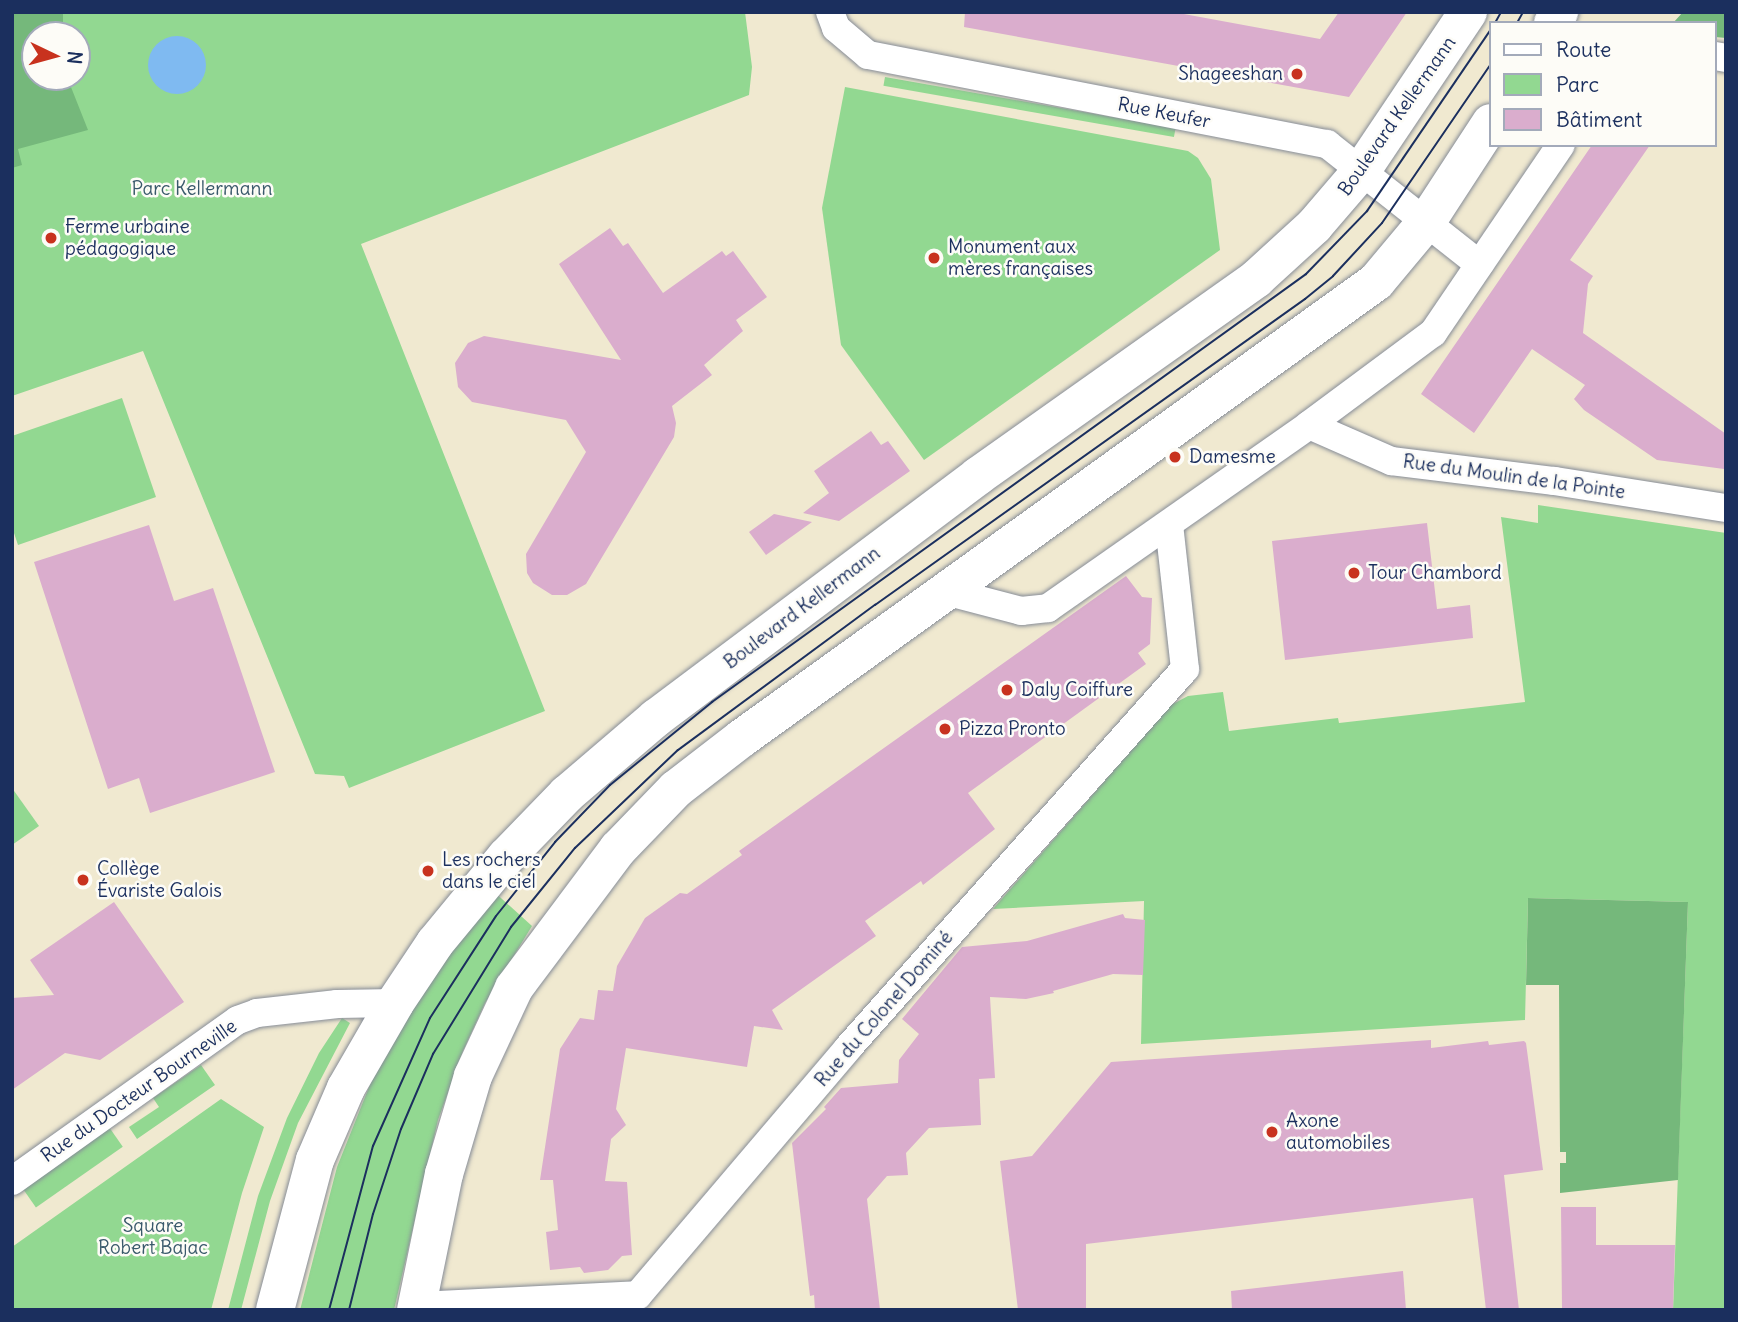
<!DOCTYPE html>
<meta charset="utf-8">
<style>
body{margin:0}
#map{position:relative;width:1738px;height:1322px;overflow:hidden;background:#f0e9d0;font-family:Delius,sans-serif}
div>[style]{position:absolute}
.green>*{inset:0;background:#92d891;transform-origin:0 0}
.forest>*{inset:0;background:#75b87b}
.water>*{inset:0;background:#7fbaf1}
.round{border-radius:50%}
.building>*{inset:0;background:#daadcd}
.roads{filter:drop-shadow(0 0 2px #868c97) drop-shadow(0 0 2px #868c97)}
.street>*{height:28px;margin:-14px;padding:0 14px;transform-origin:14px;border-radius:14px;background:#fff}
.primary>*{height:38px;margin:-19px;padding:0 19px;transform-origin:19px;border-radius:19px;background:#fff}
.tram>*{height:2px;margin:-1px;padding:0 1px;transform-origin:1px;border-radius:1px;background:#1b2f5e}
.dots>*{width:19px;height:19px;translate:-50% -50%;box-sizing:border-box;border:4px solid #fdfcf7;border-radius:50%}
span{translate:-50% -50%;white-space:nowrap;text-align:center;line-height:1.15;-webkit-text-stroke:5px #fdfcf7;paint-order:stroke}
.poi-label{font-size:19px;color:#1b2f5e}
.right{translate:-100% -50%;text-align:right}
.left{translate:0 -50%;text-align:left}
.street-label{font-size:19px;color:#1b2f5e}
.park-label{font-size:19px;color:#39596b}
.frame{position:absolute;inset:0;border:14px solid #1b2f5e;pointer-events:none}
.legend{position:absolute;left:1489px;top:21px;width:228px;height:126px;box-sizing:border-box;background:#fdfcf7;border:2px solid #a3aaba;margin:0;padding:9px 12px;list-style:none;font-size:21px;color:#1b2f5e}
.legend li{display:flex;align-items:center;gap:14px;height:35px}
.legend b{width:35px;border:2px solid #a3aaba}
.north{position:absolute;left:21px;top:21px;width:70px;height:70px;box-sizing:border-box;background:#fdfcf7;border:2px solid #a3aaba;border-radius:50%;rotate:95deg;font-size:19px;font-weight:700;line-height:28px;text-align:center;color:#1b2f5e}
.north::after{content:'';display:block;margin:auto;width:24px;height:32px;background:#c8321e;clip-path:polygon(50% 0,100% 100%,50% 72%,0 100%)}
</style>
<div id="map">
<div class="green">
<div style="clip-path:polygon(evenodd,12px 12px,745px 12px,752px 67px,749px 95px,361px 244px,545px 711px,349px 788px,344px 776px,315px 774px,143px 351px,12px 396px,12px 12px,35px 35px,77px 35px,77px 77px,35px 77px,35px 35px)"></div>
<div style="left:885px;top:77px;width:295px;height:9px;rotate:10deg"></div>
<div style="clip-path:polygon(845px 87px,1188px 151px,1198px 158px,1211px 179px,1220px 250px,924px 460px,841px 345px,822px 208px)"></div>
<div style="clip-path:polygon(122px 398px,156px 497px,18px 545px,12px 527px,12px 436px)"></div>
<div style="clip-path:polygon(1538px 505px,1726px 533px,1726px 1310px,1673px 1310px,1688px 902px,1528px 898px,1525px 1020px,1141px 1044px,1144px 901px,993px 909px,1171px 705px,1188px 696px,1223px 692px,1229px 731px,1338px 718px,1339px 723px,1525px 702px,1501px 517px,1538px 523px)"></div>
<div style="clip-path:polygon(12px 788px,39px 826px,12px 845px)"></div>
<div style="clip-path:polygon(491px 889px,532px 926px,485px 1003px,463px 1051px,438px 1120px,394px 1310px,300px 1310px,337px 1167px,375px 1072px,393px 1034px)"></div>
<div style="clip-path:polygon(342px 1018px,350px 1023px,298px 1123px,270px 1201px,241px 1310px,228px 1310px,258px 1196px,287px 1118px,319px 1053px)"></div>
<div style="clip-path:polygon(201px 1065px,215px 1085px,137px 1139px,129px 1127px,159px 1107px,153px 1098px)"></div>
<div style="clip-path:polygon(221px 1099px,264px 1127px,242px 1193px,211px 1310px,12px 1310px,12px 1247px)"></div>
<div style="left:109px;top:1127px;width:24px;height:106px;rotate:55deg"></div>
</div>
<div class="forest">
<div style="clip-path:polygon(12px 12px,63px 12px,63px 35px,35px 35px,35px 77px,67px 77px,88px 130px,18px 149px,22px 165px,12px 168px)"></div>
<div style="clip-path:polygon(1683px 12px,1726px 12px,1726px 38px,1715px 37px,1715px 23px,1673px 23px)"></div>
<div style="clip-path:polygon(1528px 898px,1688px 902px,1678px 1180px,1560px 1193px,1560px 1163px,1566px 1163px,1566px 1152px,1560px 1152px,1559px 985px,1526px 985px)"></div>
</div>
<div class="water">
<div class="round" style="left:148px;top:36px;width:58px;height:58px"></div>
</div>
<div class="building">
<div style="clip-path:polygon(965px 12px,1173px 12px,1320px 39px,1339px 12px,1407px 12px,1349px 97px,964px 27px)"></div>
<div style="clip-path:polygon(1592px 145px,1650px 145px,1570px 260px,1593px 276px,1588px 284px,1583px 333px,1726px 434px,1724px 469px,1657px 460px,1584px 410px,1574px 399px,1585px 385px,1532px 349px,1474px 433px,1421px 394px)"></div>
<div style="clip-path:polygon(610px 228px,623px 246px,628px 243px,663px 293px,722px 251px,726px 256px,733px 251px,767px 297px,736px 320px,743px 331px,704px 365px,712px 375px,672px 406px,676px 423px,674px 437px,586px 584px,567px 595px,552px 595px,533px 583px,527px 573px,526px 554px,586px 452px,566px 420px,472px 402px,458px 387px,455px 363px,468px 343px,484px 336px,621px 360px,559px 264px)"></div>
<div style="clip-path:polygon(871px 431px,881px 445px,888px 441px,910px 471px,839px 521px,803px 513px,829px 493px,814px 471px)"></div>
<div style="clip-path:polygon(774px 514px,812px 522px,766px 555px,749px 532px)"></div>
<div style="clip-path:polygon(1427px 523px,1437px 609px,1470px 605px,1473px 638px,1285px 660px,1272px 541px)"></div>
<div style="clip-path:polygon(149px 525px,174px 601px,213px 588px,275px 772px,150px 813px,139px 778px,108px 789px,34px 562px)"></div>
<div style="clip-path:polygon(1126px 576px,1142px 597px,1152px 598px,1150px 644px,1138px 653px,1146px 664px,968px 793px,995px 829px,923px 885px,921px 881px,865px 921px,876px 936px,772px 1010px,783px 1030px,754px 1026px,747px 1067px,626px 1048px,616px 1109px,626px 1125px,611px 1139px,605px 1181px,627px 1182px,632px 1255px,622px 1256px,608px 1270px,584px 1273px,580px 1267px,550px 1270px,546px 1232px,558px 1230px,553px 1180px,540px 1180px,560px 1049px,580px 1018px,594px 1020px,598px 990px,613px 991px,617px 966px,645px 918px,680px 893px,687px 894px,742px 855px,739px 851px)"></div>
<div style="clip-path:polygon(114px 902px,184px 1002px,100px 1060px,65px 1053px,12px 1090px,12px 998px,54px 995px,30px 960px)"></div>
<div style="clip-path:polygon(1123px 914px,1125px 918px,1145px 920px,1143px 975px,1113px 974px,1053px 991px,1054px 993px,1026px 999px,990px 997px,995px 1078px,979px 1079px,981px 1125px,929px 1128px,906px 1153px,908px 1175px,887px 1176px,867px 1199px,880px 1310px,815px 1310px,814px 1295px,810px 1296px,792px 1143px,826px 1109px,824px 1107px,841px 1088px,898px 1083px,899px 1060px,919px 1034px,902px 1019px,962px 947px,1027px 941px)"></div>
<div style="clip-path:polygon(1431px 1040px,1431px 1048px,1488px 1041px,1489px 1045px,1524px 1041px,1526px 1043px,1543px 1170px,1504px 1175px,1519px 1310px,1486px 1310px,1473px 1198px,1086px 1244px,1086px 1310px,1018px 1310px,1000px 1161px,1032px 1156px,1111px 1062px)"></div>
<div style="clip-path:polygon(1561px 1207px,1596px 1207px,1596px 1245px,1675px 1245px,1673px 1310px,1562px 1310px)"></div>
<div style="clip-path:polygon(1403px 1271px,1406px 1310px,1232px 1310px,1231px 1291px)"></div>
</div>
<div class="roads">
<div class="street">
<div style="left:830px;top:12px;width:17px;rotate:69deg"></div>
<div style="left:836px;top:28px;width:42px;rotate:40.2deg"></div>
<div style="left:868px;top:55px;width:468px;rotate:11deg"></div>
<div style="left:1327px;top:144px;width:194px;rotate:38.3deg"></div>
<div style="left:1715px;top:56px;width:11px;rotate:10deg"></div>
<div style="left:1309px;top:425px;width:90px;rotate:23.7deg"></div>
<div style="left:1391px;top:461px;width:165px;rotate:7deg"></div>
<div style="left:1555px;top:481px;width:173px;rotate:9deg"></div>
<div style="left:945px;top:591px;width:79px;rotate:14.7deg"></div>
<div style="left:1021px;top:611px;width:27px;rotate:-6deg"></div>
<div style="left:1048px;top:608px;width:319px;rotate:-35deg"></div>
<div style="left:1309px;top:425px;width:154px;rotate:-36.6deg"></div>
<div style="left:1433px;top:333px;width:227px;rotate:-55.8deg"></div>
<div style="left:12px;top:1181px;width:277px;rotate:-35.5deg"></div>
<div style="left:238px;top:1020px;width:20px;rotate:-20deg"></div>
<div style="left:257px;top:1013px;width:81px;rotate:-6.4deg"></div>
<div style="left:337px;top:1004px;width:58px;rotate:-1deg"></div>
<div style="left:417px;top:1306px;width:221px;rotate:-2.8deg"></div>
<div style="left:638px;top:1295px;width:324px;rotate:-49.6deg"></div>
<div style="left:848px;top:1048px;width:507px;rotate:-48.36deg"></div>
<div style="left:1185px;top:669px;width:145px;rotate:-96.3deg"></div>
</div>
<div class="primary">
<div style="left:1553px;top:23px;width:13px;rotate:-61deg"></div>
<div style="left:275px;top:1310px;width:155px;rotate:-75.1deg"></div>
<div style="left:315px;top:1160px;width:78px;rotate:-66.7deg"></div>
<div style="left:346px;top:1088px;width:98px;rotate:-60deg"></div>
<div style="left:395px;top:1003px;width:72px;rotate:-56.3deg"></div>
<div style="left:435px;top:943px;width:112px;rotate:-50.5deg"></div>
<div style="left:506px;top:857px;width:88px;rotate:-45.9deg"></div>
<div style="left:567px;top:794px;width:117px;rotate:-40.5deg"></div>
<div style="left:656px;top:718px;width:403px;rotate:-36.9deg"></div>
<div style="left:978px;top:476px;width:341px;rotate:-35.3deg"></div>
<div style="left:1256px;top:279px;width:79px;rotate:-42.4deg"></div>
<div style="left:1314px;top:226px;width:74px;rotate:-49.4deg"></div>
<div style="left:1362px;top:170px;width:190px;rotate:-56.1deg"></div>
<div style="left:416px;top:1310px;width:139px;rotate:-78.4deg"></div>
<div style="left:444px;top:1174px;width:102px;rotate:-73.5deg"></div>
<div style="left:473px;top:1076px;width:97px;rotate:-65deg"></div>
<div style="left:514px;top:988px;width:174px;rotate:-53.2deg"></div>
<div style="left:618px;top:849px;width:83px;rotate:-46deg"></div>
<div style="left:676px;top:789px;width:83px;rotate:-37.7deg"></div>
<div style="left:742px;top:738px;width:781px;rotate:-35.73deg"></div>
<div style="left:1376px;top:282px;width:80px;rotate:-50.1deg"></div>
<div style="left:1427px;top:221px;width:117px;rotate:-56.9deg"></div>
</div>
</div>
<div class="tram">
<div style="left:1495px;top:23px;width:13px;rotate:-61deg"></div>
<div style="left:1517px;top:23px;width:13px;rotate:-61deg"></div>
<div style="left:329px;top:1310px;width:170px;rotate:-75deg"></div>
<div style="left:373px;top:1146px;width:140px;rotate:-66deg"></div>
<div style="left:430px;top:1018px;width:121px;rotate:-57.1deg"></div>
<div style="left:496px;top:916px;width:95px;rotate:-51.4deg"></div>
<div style="left:555px;top:842px;width:79px;rotate:-46deg"></div>
<div style="left:610px;top:785px;width:132px;rotate:-39.1deg"></div>
<div style="left:712px;top:702px;width:732px;rotate:-35.77deg"></div>
<div style="left:1306px;top:274px;width:88px;rotate:-45.9deg"></div>
<div style="left:1367px;top:211px;width:220px;rotate:-55.7deg"></div>
<div style="left:349px;top:1310px;width:99px;rotate:-76deg"></div>
<div style="left:373px;top:1214px;width:89px;rotate:-71.8deg"></div>
<div style="left:401px;top:1129px;width:82px;rotate:-66.9deg"></div>
<div style="left:433px;top:1054px;width:149px;rotate:-58.4deg"></div>
<div style="left:511px;top:927px;width:102px;rotate:-51deg"></div>
<div style="left:575px;top:848px;width:142px;rotate:-43.6deg"></div>
<div style="left:678px;top:750px;width:245px;rotate:-36.4deg"></div>
<div style="left:875px;top:605px;width:528px;rotate:-35.44deg"></div>
<div style="left:1305px;top:299px;width:36px;rotate:-39deg"></div>
<div style="left:1333px;top:276px;width:72px;rotate:-47.2deg"></div>
<div style="left:1382px;top:223px;width:193px;rotate:-55.6deg"></div>
</div>
<div class="dots">
<div style="left:1297px;top:74px;background:#c8321e"></div>
<div style="left:51px;top:238px;background:#c8321e"></div>
<div style="left:934px;top:258px;background:#c8321e"></div>
<div style="left:1175px;top:457px;background:#c8321e"></div>
<div style="left:1354px;top:573px;background:#c8321e"></div>
<div style="left:1007px;top:690px;background:#c8321e"></div>
<div style="left:945px;top:729px;background:#c8321e"></div>
<div style="left:428px;top:871px;background:#c8321e"></div>
<div style="left:83px;top:880px;background:#c8321e"></div>
<div style="left:1272px;top:1132px;background:#c8321e"></div>
</div>
<div class="poi-label">
<span class="right" style="left:1283px;top:74px">Shageeshan</span>
<span class="left" style="left:65px;top:238px">Ferme urbaine<br>pédagogique</span>
<span class="left" style="left:948px;top:258px">Monument aux<br>mères françaises</span>
<span class="left" style="left:1189px;top:457px">Damesme</span>
<span class="left" style="left:1368px;top:573px">Tour Chambord</span>
<span class="left" style="left:1021px;top:690px">Daly Coiffure</span>
<span class="left" style="left:959px;top:729px">Pizza Pronto</span>
<span class="left" style="left:442px;top:871px">Les rochers<br>dans le ciel</span>
<span class="left" style="left:97px;top:880px">Collège<br>Évariste Galois</span>
<span class="left" style="left:1286px;top:1132px">Axone<br>automobiles</span>
</div>
<div class="street-label">
<span style="left:1164px;top:113px;rotate:11deg">Rue Keufer</span>
<span style="left:1397px;top:116px;rotate:-55deg">Boulevard Kellermann</span>
<span style="left:1514px;top:477px;rotate:8deg">Rue du Moulin de la Pointe</span>
<span style="left:802px;top:608px;rotate:-37deg">Boulevard Kellermann</span>
<span style="left:884px;top:1009px;rotate:-49deg">Rue du Colonel Dominé</span>
<span style="left:139px;top:1091px;rotate:-35deg">Rue du Docteur Bourneville</span>
</div>
<div class="park-label">
<span style="left:202px;top:189px">Parc Kellermann</span>
<span style="left:153px;top:1237px">Square<br>Robert Bajac</span>
</div>
<div class="frame"></div>
<ul class="legend">
<li><b style="height:9px;background:#fff"></b>Route</li>
<li><b style="height:19px;background:#92d891"></b>Parc</li>
<li><b style="height:19px;background:#daadcd"></b>Bâtiment</li>
</ul>
<div class="north">N</div>
</div>
